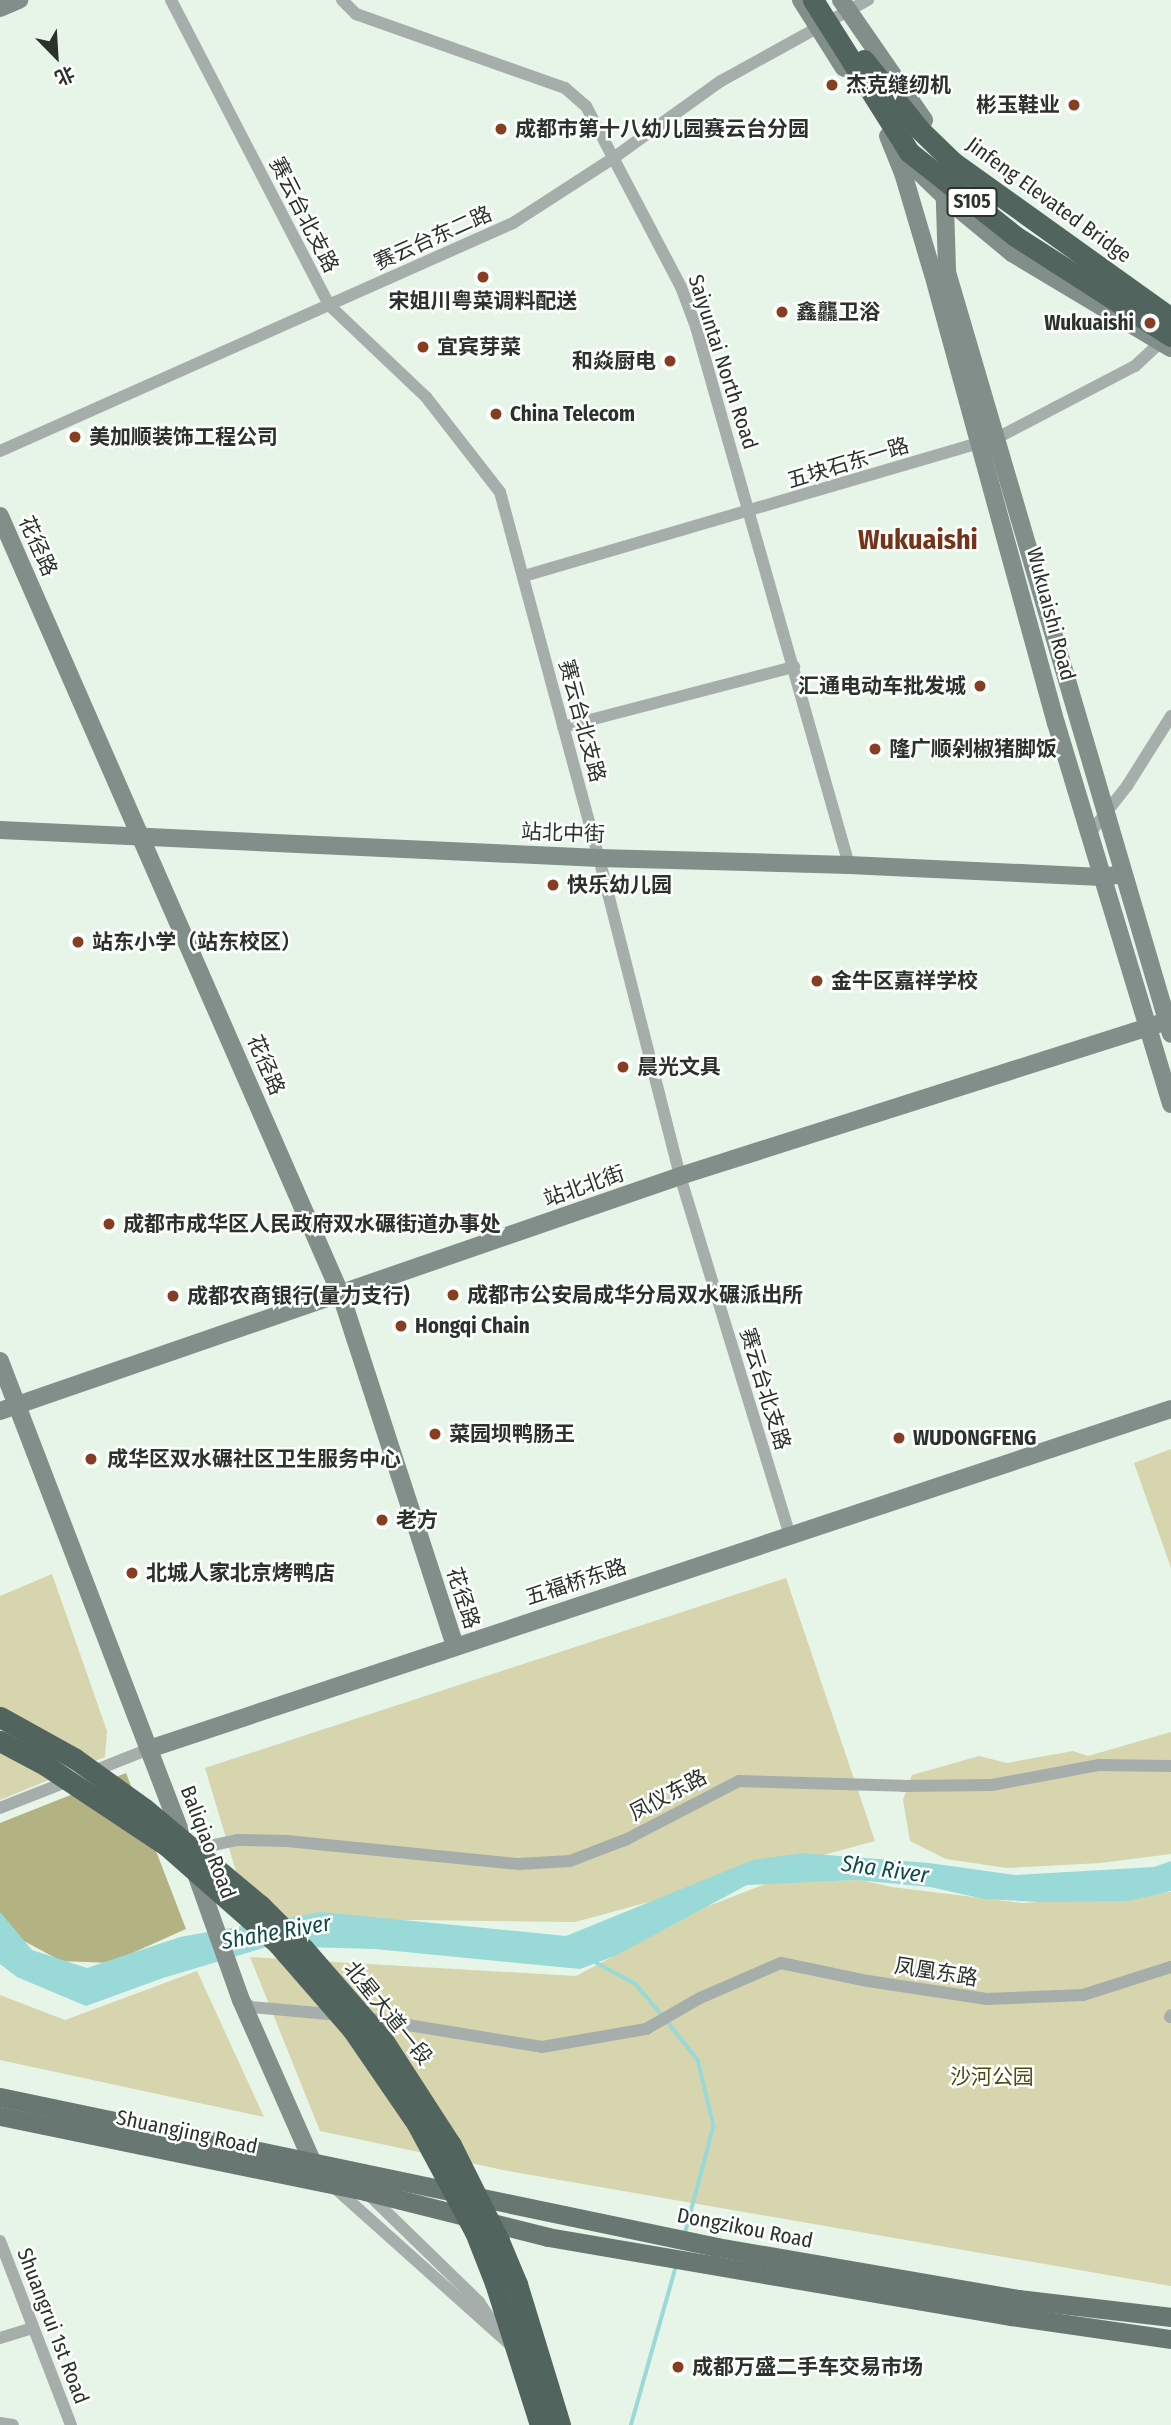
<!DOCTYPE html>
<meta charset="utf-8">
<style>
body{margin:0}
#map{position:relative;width:1171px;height:2425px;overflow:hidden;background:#e6f5e8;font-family:"Fira Sans Condensed","Noto Sans SC",sans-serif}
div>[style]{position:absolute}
.green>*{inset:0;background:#d6d5ae}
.forest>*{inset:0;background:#b3b282}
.water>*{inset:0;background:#99d9d7}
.stream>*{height:3.5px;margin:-1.75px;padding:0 1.75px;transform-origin:1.75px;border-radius:1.75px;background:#99d9d7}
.street>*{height:12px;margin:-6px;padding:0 6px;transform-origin:6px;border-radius:6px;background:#a6aeab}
.secondary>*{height:18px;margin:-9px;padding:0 9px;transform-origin:9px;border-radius:9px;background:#828e8a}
.primary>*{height:19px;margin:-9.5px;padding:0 9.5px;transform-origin:9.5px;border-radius:9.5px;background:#687772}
.highway>*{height:21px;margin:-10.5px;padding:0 10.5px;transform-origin:10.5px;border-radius:10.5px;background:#52645e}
.dots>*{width:19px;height:19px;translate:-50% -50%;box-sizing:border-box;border:4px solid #fcfffc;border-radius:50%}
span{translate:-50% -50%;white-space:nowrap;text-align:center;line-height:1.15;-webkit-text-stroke:5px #fcfffc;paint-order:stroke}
.shield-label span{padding:2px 5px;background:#fcfffc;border:2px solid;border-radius:5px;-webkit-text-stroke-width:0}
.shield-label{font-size:19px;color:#2c312d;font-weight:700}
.poi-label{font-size:21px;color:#2c312d;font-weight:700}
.left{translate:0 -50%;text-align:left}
.right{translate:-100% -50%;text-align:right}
.street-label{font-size:21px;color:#2c312d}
.park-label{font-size:21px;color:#4e4b12}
.water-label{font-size:23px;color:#104a49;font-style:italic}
.district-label{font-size:28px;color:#753319;font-weight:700}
.north{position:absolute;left:21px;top:21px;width:70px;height:70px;-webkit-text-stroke:5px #fcfffc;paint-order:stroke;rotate:156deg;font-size:19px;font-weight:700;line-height:28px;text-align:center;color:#2c312d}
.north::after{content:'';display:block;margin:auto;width:24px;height:32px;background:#2c312d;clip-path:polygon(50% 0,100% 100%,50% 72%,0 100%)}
</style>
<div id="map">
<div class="green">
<div style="clip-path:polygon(1171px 1449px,1171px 1568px,1134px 1463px)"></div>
<div style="clip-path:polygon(52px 1574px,107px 1731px,105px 1757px,0 1800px,0 1596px)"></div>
<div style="clip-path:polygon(786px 1578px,875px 1841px,575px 1922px,250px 1918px,205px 1768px)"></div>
<div style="clip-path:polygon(1171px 1732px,1171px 1854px,1101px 1863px,1007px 1868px,946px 1859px,910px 1841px,903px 1800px,912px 1775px,979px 1756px,1007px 1763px,1073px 1751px,1088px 1756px)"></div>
<div style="clip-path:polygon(860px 1880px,892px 1887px,1023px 1903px,1171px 1892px,1171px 2286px,508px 2171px,320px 2131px,250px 1957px,576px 1976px,706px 1907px,768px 1883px)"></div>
<div style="clip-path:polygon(197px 1971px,264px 2117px,0 2060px,0 1995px,65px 2020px)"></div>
</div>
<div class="forest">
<div style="clip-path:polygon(126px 1773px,186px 1929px,110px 1963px,61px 1961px,24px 1941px,0 1921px,0 1823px)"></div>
</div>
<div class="water">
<div style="clip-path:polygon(802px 1853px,929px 1863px,1015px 1875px,1154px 1867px,1171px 1861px,1171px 1891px,1129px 1901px,1039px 1902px,984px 1899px,930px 1887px,856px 1880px,747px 1885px,617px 1955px,580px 1969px,375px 1949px,270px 1946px,163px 1978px,86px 2006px,17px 1977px,0 1964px,0 1912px,32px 1950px,87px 1968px,180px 1937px,321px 1912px,566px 1936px,753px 1860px)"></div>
</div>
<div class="stream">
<div style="left:595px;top:1962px;width:47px;rotate:28.2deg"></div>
<div style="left:636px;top:1984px;width:40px;rotate:50deg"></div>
<div style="left:667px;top:2021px;width:50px;rotate:51.5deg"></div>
<div style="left:698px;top:2060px;width:68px;rotate:76.4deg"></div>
<div style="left:714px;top:2126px;width:113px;rotate:104.9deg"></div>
<div style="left:631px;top:2425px;width:165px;rotate:-74.2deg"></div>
</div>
<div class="street">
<div style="left:171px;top:0;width:343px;rotate:62.6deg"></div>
<div style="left:329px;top:305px;width:134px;rotate:43.5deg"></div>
<div style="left:426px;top:397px;width:120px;rotate:52.1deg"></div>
<div style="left:500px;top:492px;width:379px;rotate:74.9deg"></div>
<div style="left:599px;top:858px;width:328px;rotate:75.7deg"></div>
<div style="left:680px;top:1176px;width:375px;rotate:73deg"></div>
<div style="left:342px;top:0;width:20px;rotate:45deg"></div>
<div style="left:356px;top:14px;width:222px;rotate:19.5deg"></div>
<div style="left:565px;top:88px;width:28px;rotate:41deg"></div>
<div style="left:586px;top:106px;width:204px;rotate:62.3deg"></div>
<div style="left:681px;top:287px;width:43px;rotate:69.4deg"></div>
<div style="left:696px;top:327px;width:559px;rotate:74.12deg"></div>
<div style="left:0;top:451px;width:561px;rotate:-23.96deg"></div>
<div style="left:513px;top:223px;width:118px;rotate:-32.9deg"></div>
<div style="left:612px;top:159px;width:134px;rotate:-35.6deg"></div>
<div style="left:721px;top:81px;width:168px;rotate:-28.9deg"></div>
<div style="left:524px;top:576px;width:493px;rotate:-16.3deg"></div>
<div style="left:997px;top:438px;width:156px;rotate:-27.6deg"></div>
<div style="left:1135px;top:366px;width:41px;rotate:-43deg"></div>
<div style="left:563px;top:727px;width:239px;rotate:-14.6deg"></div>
<div style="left:1090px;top:833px;width:60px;rotate:-51.8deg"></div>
<div style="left:1127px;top:786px;width:83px;rotate:-57.8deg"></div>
<div style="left:91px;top:1772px;width:62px;rotate:-21.6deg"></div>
<div style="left:0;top:1808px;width:76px;rotate:-21.5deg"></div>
<div style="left:191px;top:1850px;width:47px;rotate:-12.3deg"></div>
<div style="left:237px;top:1840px;width:50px;rotate:1.1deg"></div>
<div style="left:287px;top:1841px;width:233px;rotate:5.7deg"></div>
<div style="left:519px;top:1864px;width:51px;rotate:-3.4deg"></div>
<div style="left:570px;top:1861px;width:61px;rotate:-21.1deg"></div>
<div style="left:627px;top:1839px;width:126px;rotate:-27.4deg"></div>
<div style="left:739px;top:1781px;width:164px;rotate:1.7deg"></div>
<div style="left:903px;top:1786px;width:89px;rotate:-0.6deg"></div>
<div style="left:992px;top:1785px;width:109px;rotate:-10.6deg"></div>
<div style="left:1099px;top:1765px;width:72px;rotate:0.8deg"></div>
<div style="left:241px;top:2000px;width:12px;rotate:35deg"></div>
<div style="left:251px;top:2007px;width:89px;rotate:5.1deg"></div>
<div style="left:1170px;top:2017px;width:2px;rotate:-63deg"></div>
<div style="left:365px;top:2018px;width:179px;rotate:9.3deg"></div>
<div style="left:542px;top:2047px;width:106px;rotate:-9.8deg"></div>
<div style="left:646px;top:2029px;width:62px;rotate:-29.9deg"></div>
<div style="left:700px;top:1998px;width:88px;rotate:-23.4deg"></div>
<div style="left:781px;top:1963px;width:89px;rotate:11.7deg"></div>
<div style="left:868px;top:1981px;width:120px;rotate:8.6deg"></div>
<div style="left:987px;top:1999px;width:96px;rotate:-2.4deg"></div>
<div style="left:1083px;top:1995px;width:92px;rotate:-17.7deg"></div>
<div style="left:335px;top:2188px;width:237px;rotate:41.8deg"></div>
<div style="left:368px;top:2194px;width:155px;rotate:44.2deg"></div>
<div style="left:479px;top:2302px;width:27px;rotate:56deg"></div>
<div style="left:0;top:2241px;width:197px;rotate:68.9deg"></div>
<div style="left:0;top:2338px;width:34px;rotate:-17deg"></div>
<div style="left:0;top:2423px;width:13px;rotate:9deg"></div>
</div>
<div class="secondary">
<div style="left:801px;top:0;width:80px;rotate:57.7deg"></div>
<div style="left:841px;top:0;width:146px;rotate:55.3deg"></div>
<div style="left:0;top:8px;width:21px;rotate:-23deg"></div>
<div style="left:888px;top:136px;width:40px;rotate:68deg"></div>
<div style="left:903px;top:173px;width:105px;rotate:73.5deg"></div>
<div style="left:933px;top:274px;width:466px;rotate:74.7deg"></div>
<div style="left:1056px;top:723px;width:398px;rotate:73.2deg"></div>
<div style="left:912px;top:165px;width:49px;rotate:44.2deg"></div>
<div style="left:947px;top:199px;width:85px;rotate:39.7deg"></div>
<div style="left:1012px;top:253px;width:185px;rotate:30.9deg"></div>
<div style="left:944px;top:174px;width:98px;rotate:88.2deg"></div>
<div style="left:947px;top:272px;width:794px;rotate:73.62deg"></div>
<div style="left:0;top:516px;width:850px;rotate:66.36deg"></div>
<div style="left:341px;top:1295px;width:369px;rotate:72deg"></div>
<div style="left:0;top:830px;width:600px;rotate:2.68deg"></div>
<div style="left:599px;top:858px;width:250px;rotate:1.6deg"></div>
<div style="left:849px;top:865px;width:253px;rotate:2.7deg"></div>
<div style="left:1102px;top:877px;width:21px;rotate:-8deg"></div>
<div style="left:0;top:1361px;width:514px;rotate:69.03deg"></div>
<div style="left:0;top:1411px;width:719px;rotate:-19.06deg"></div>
<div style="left:680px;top:1176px;width:511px;rotate:-17.65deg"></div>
<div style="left:149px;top:1749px;width:1077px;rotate:-18.4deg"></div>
<div style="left:195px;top:1871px;width:137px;rotate:70.4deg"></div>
<div style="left:241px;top:2000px;width:178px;rotate:66.2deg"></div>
<div style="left:313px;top:2163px;width:11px;rotate:49deg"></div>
</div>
<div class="primary">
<div style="left:0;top:2097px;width:733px;rotate:11.82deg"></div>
<div style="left:717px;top:2247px;width:305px;rotate:9.8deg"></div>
<div style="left:1018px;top:2299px;width:154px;rotate:6.7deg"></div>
<div style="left:0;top:2116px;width:373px;rotate:11.6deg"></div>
<div style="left:365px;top:2191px;width:189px;rotate:14.1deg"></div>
<div style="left:548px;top:2237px;width:470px;rotate:9.7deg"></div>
<div style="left:1011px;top:2316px;width:162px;rotate:8.2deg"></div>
</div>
<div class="highway">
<div style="left:813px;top:0;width:180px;rotate:57.7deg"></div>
<div style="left:909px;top:152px;width:135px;rotate:38.4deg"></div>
<div style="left:1015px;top:236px;width:185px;rotate:32.7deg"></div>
<div style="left:864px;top:60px;width:90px;rotate:51.3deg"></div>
<div style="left:920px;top:130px;width:46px;rotate:44.1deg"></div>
<div style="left:953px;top:162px;width:268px;rotate:35.6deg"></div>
<div style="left:0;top:1717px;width:85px;rotate:29deg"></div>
<div style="left:74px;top:1758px;width:87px;rotate:35.7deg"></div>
<div style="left:145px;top:1809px;width:150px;rotate:39.9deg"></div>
<div style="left:260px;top:1905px;width:62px;rotate:45deg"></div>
<div style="left:304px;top:1949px;width:121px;rotate:49deg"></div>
<div style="left:383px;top:2040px;width:125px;rotate:57.1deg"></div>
<div style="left:451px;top:2145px;width:107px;rotate:63.4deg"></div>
<div style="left:499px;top:2241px;width:47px;rotate:67.3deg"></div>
<div style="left:517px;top:2284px;width:147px;rotate:73deg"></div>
<div style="left:0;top:1741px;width:51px;rotate:28.1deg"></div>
<div style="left:45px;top:1765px;width:146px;rotate:33.6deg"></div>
<div style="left:167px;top:1846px;width:148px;rotate:41.4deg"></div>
<div style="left:278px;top:1944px;width:113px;rotate:49deg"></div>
<div style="left:352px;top:2029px;width:115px;rotate:55.6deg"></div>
<div style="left:417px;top:2124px;width:123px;rotate:61.8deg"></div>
<div style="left:475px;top:2232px;width:55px;rotate:68.6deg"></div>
<div style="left:495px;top:2283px;width:149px;rotate:72.4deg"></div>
</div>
<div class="dots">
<div style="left:832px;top:85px;background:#863d21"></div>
<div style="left:1074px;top:105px;background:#863d21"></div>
<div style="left:501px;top:129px;background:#863d21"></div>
<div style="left:483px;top:277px;background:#863d21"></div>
<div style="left:782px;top:312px;background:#863d21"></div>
<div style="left:1150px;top:323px;background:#863d21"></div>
<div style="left:423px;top:347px;background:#863d21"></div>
<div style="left:670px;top:361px;background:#863d21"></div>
<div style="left:496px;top:414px;background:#863d21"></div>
<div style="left:75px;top:437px;background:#863d21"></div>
<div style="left:980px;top:686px;background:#863d21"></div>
<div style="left:875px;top:749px;background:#863d21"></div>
<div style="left:553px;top:885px;background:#863d21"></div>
<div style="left:78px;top:942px;background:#863d21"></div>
<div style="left:817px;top:981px;background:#863d21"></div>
<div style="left:623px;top:1067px;background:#863d21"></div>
<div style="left:109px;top:1224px;background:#863d21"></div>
<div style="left:453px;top:1295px;background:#863d21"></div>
<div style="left:173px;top:1296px;background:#863d21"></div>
<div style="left:401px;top:1326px;background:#863d21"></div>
<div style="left:435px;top:1434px;background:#863d21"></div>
<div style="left:899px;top:1438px;background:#863d21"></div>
<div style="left:91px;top:1459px;background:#863d21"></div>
<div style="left:382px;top:1520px;background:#863d21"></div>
<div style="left:132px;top:1573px;background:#863d21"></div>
<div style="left:678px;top:2367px;background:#863d21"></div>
</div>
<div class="shield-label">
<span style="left:972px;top:202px">S105</span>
</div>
<div class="poi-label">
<span class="left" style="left:846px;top:85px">杰克缝纫机</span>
<span class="right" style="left:1060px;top:105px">彬玉鞋业</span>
<span class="left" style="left:515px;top:129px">成都市第十八幼儿园赛云台分园</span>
<span style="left:483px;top:301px">宋姐川粤菜调料配送</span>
<span class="left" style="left:796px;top:312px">鑫龘卫浴</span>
<span class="right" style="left:1134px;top:323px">Wukuaishi</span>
<span class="left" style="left:437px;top:347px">宜宾芽菜</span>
<span class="right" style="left:656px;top:361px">和焱厨电</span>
<span class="left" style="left:510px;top:414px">China Telecom</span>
<span class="left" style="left:89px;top:437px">美加顺装饰工程公司</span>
<span class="right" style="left:966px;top:686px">汇通电动车批发城</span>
<span class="left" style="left:889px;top:749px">隆广顺剁椒猪脚饭</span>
<span class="left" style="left:567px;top:885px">快乐幼儿园</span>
<span class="left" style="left:92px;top:942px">站东小学（站东校区）</span>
<span class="left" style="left:831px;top:981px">金牛区嘉祥学校</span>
<span class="left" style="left:637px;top:1067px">晨光文具</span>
<span class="left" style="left:123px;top:1224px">成都市成华区人民政府双水碾街道办事处</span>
<span class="left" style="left:467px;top:1295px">成都市公安局成华分局双水碾派出所</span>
<span class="left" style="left:187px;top:1296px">成都农商银行(量力支行)</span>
<span class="left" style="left:415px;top:1326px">Hongqi Chain</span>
<span class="left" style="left:449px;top:1434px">菜园坝鸭肠王</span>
<span class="left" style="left:913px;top:1438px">WUDONGFENG</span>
<span class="left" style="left:107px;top:1459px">成华区双水碾社区卫生服务中心</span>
<span class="left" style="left:396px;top:1520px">老方</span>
<span class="left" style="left:146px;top:1573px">北城人家北京烤鸭店</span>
<span class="left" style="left:692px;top:2367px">成都万盛二手车交易市场</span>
</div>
<div class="street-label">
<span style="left:1049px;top:200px;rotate:36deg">Jinfeng Elevated Bridge</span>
<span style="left:304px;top:215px;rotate:63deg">赛云台北支路</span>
<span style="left:433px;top:238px;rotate:-24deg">赛云台东二路</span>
<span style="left:723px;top:362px;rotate:72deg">Saiyuntai North Road</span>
<span style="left:848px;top:463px;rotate:-17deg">五块石东一路</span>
<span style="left:38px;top:546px;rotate:66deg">花径路</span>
<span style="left:1051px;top:614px;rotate:75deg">Wukuaishi Road</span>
<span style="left:582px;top:721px;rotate:75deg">赛云台北支路</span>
<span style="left:563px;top:833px;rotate:2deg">站北中街</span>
<span style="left:266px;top:1065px;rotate:67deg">花径路</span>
<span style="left:584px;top:1186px;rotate:-19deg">站北北街</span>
<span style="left:765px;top:1389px;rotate:73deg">赛云台北支路</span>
<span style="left:576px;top:1582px;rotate:-18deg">五福桥东路</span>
<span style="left:463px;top:1598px;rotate:72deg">花径路</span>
<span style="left:668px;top:1795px;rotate:-28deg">凤仪东路</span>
<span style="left:208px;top:1842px;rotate:69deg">Baliqiao Road</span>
<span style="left:936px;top:1972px;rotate:9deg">凤凰东路</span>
<span style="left:388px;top:2013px;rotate:51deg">北星大道一段</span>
<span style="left:187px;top:2132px;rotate:12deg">Shuangjing Road</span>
<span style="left:745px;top:2228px;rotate:11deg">Dongzikou Road</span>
<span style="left:53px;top:2326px;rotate:69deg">Shuangrui 1st Road</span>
</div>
<div class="park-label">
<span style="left:992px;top:2077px">沙河公园</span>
</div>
<div class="water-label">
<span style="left:885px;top:1869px;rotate:8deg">Sha River</span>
<span style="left:276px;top:1932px;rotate:-10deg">Shahe River</span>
</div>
<div class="district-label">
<span style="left:918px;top:540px">Wukuaishi</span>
</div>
<div class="north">北</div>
</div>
